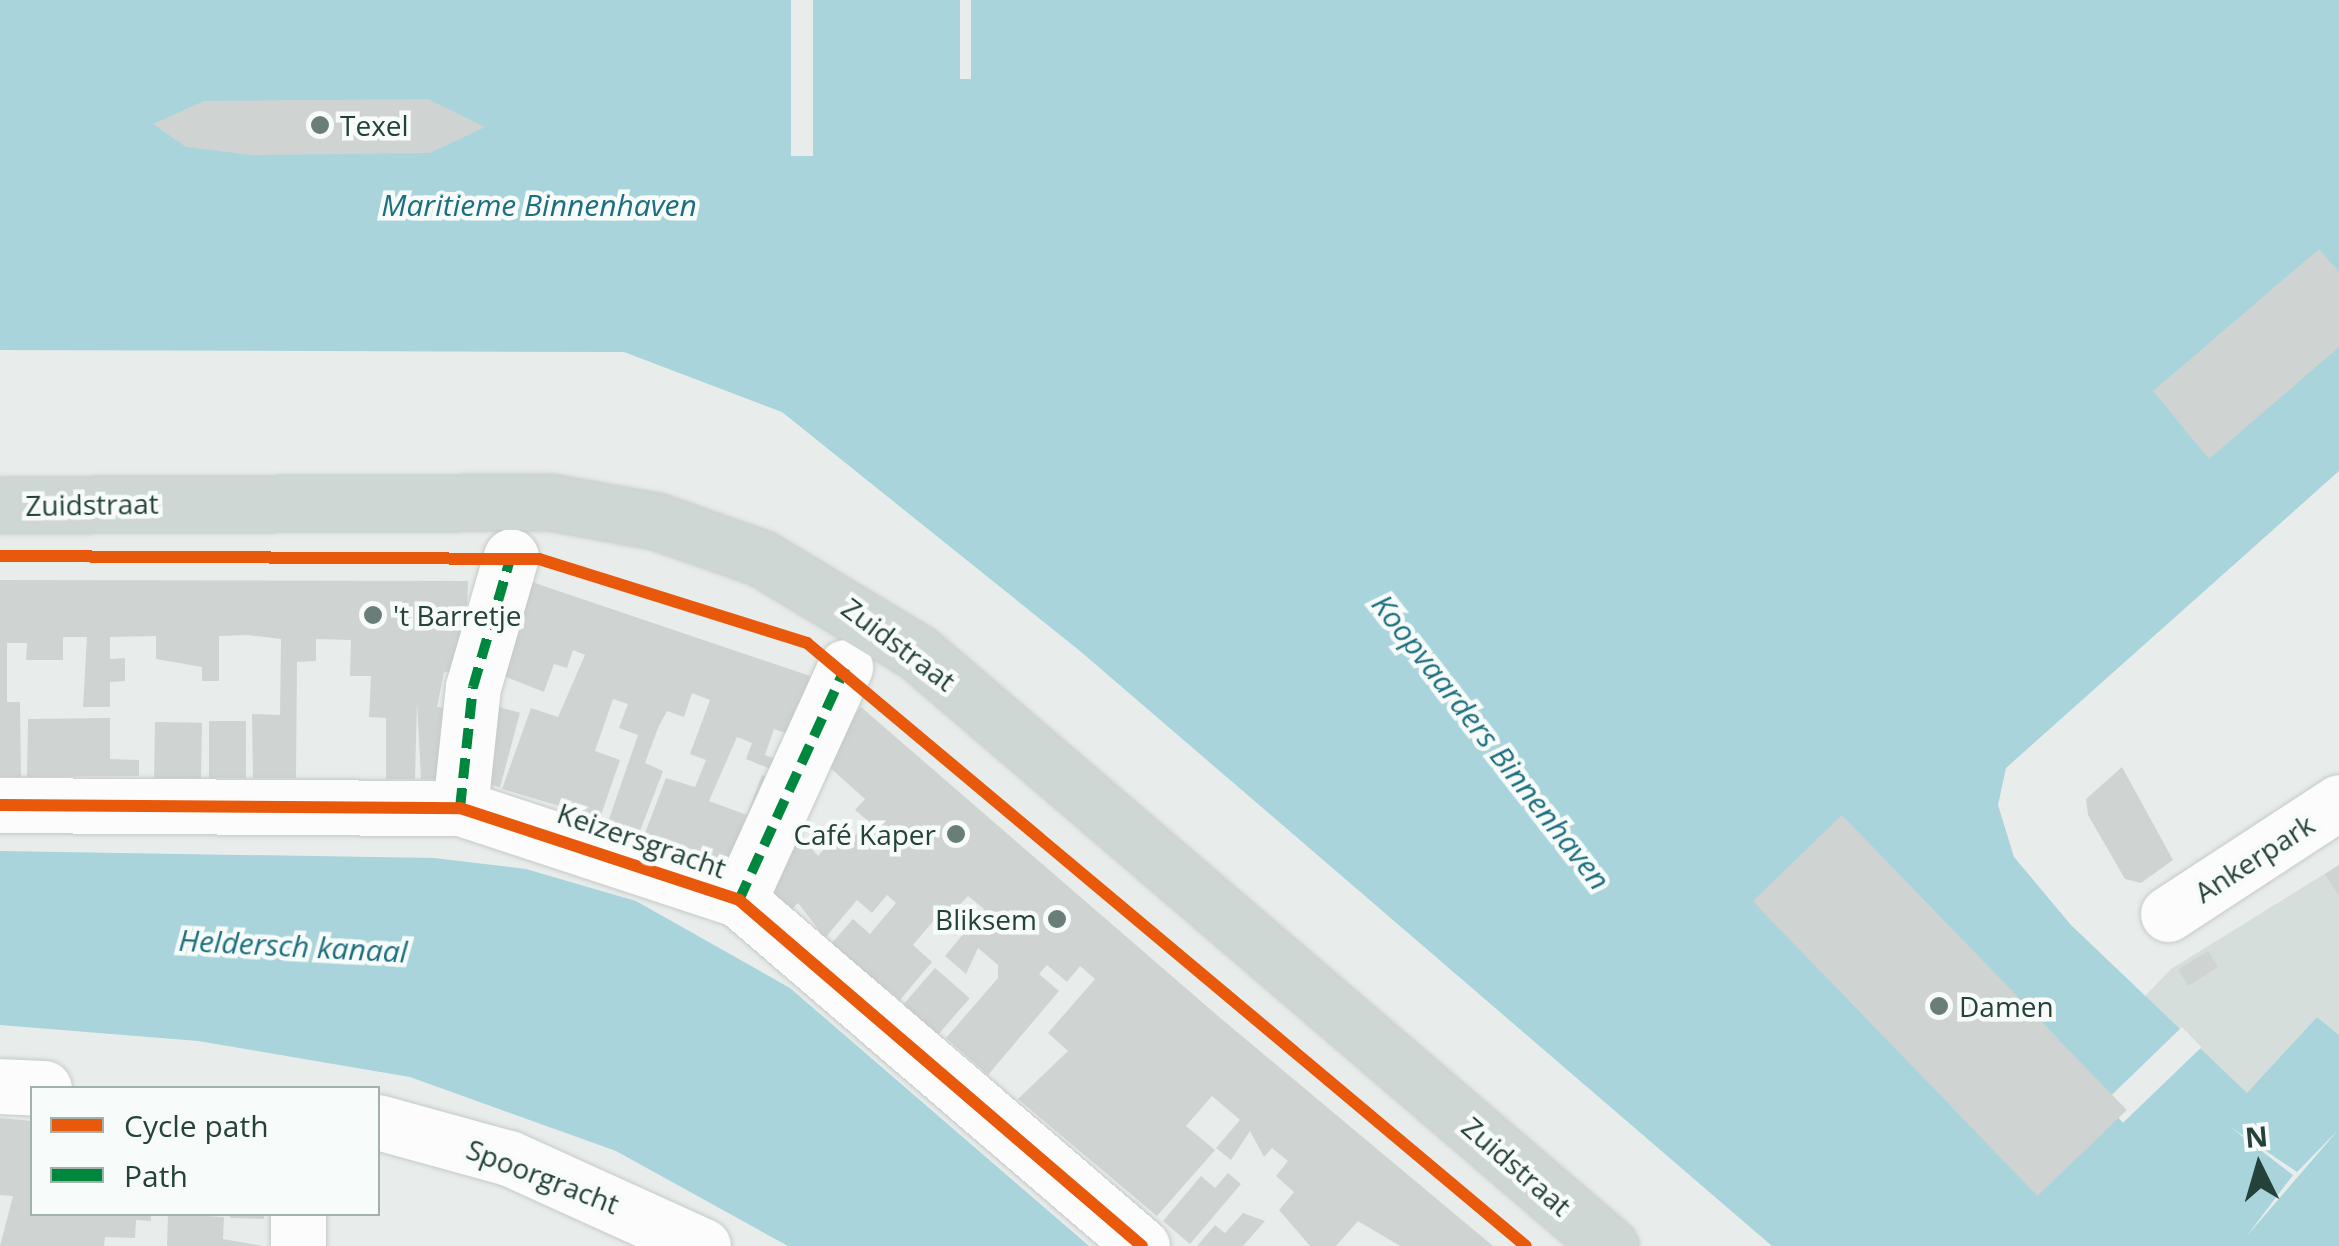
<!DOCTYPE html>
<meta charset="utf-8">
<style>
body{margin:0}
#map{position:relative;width:2339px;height:1246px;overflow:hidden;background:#e8edeb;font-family:"Open Sans",sans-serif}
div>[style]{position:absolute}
.built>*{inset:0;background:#d6dedb}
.water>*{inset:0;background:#a9d4db}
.pier>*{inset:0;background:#e8edeb;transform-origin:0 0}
.building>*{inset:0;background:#cfd4d2;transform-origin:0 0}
.roads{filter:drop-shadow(0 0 2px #c5cac8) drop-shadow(0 0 2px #c5cac8)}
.street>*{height:55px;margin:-27.5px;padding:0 27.5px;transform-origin:27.5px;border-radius:27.5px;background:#fcfcfc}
.primary>*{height:55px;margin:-27.5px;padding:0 27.5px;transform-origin:27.5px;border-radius:27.5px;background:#cfd7d5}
.quiet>*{height:10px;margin-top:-5px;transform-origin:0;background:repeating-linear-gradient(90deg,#00873e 0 20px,transparent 0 30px)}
.cycleway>*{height:12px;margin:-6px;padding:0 6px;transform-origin:6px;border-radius:6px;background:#e8590c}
.dots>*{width:28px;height:28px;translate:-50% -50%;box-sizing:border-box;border:5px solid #f7fbf9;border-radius:50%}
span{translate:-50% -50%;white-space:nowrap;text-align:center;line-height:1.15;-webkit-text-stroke:9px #f7fbf9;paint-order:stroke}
.poi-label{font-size:28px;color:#24423a}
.left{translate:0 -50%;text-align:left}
.right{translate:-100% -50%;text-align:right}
.street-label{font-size:28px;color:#24423a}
.water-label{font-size:30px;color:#1c6f80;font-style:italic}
.legend{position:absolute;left:30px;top:1086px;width:350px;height:130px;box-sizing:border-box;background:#f7fbf9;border:2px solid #a3b1ad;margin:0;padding:12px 18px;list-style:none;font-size:30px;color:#24423a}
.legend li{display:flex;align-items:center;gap:20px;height:50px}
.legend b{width:50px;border:2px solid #a3b1ad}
.north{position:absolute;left:2209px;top:1116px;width:100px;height:100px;-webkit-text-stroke:8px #f7fbf9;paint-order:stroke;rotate:355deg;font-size:28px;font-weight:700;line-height:40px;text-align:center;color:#24423a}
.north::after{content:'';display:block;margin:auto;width:35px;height:45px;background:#24423a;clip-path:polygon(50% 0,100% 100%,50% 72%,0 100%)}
</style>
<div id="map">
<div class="built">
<div style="clip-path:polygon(2339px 865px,2339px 1035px,2317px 1017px,2248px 1094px,2143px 998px,2171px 969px)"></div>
</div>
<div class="water">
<div style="clip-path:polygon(0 0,2339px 0,2339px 471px,2006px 768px,1998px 805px,2014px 857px,2071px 925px,2247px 1093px,2317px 1017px,2339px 1035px,2339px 1246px,1772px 1246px,1080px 651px,782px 412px,624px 352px,0 350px)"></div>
<div style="clip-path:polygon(0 851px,434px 858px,526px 869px,636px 901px,790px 988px,1089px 1246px,788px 1246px,616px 1151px,410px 1077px,198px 1041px,0 1025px)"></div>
</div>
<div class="pier">
<div style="left:791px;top:0;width:22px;height:156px"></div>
<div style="left:960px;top:0;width:11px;height:79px"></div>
<div style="left:2182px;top:1027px;width:28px;height:109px;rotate:46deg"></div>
<div style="clip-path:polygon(2229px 1126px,2297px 1172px,2339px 1129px,2246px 1237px,2293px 1175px)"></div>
</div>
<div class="building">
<div style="clip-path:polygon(428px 99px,485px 127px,430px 153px,251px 155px,186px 147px,153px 124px,204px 101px)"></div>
<div style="clip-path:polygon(2319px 249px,2339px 272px,2339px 347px,2209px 459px,2153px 391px)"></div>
<div style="clip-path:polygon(0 580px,468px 581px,464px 674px,444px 672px,437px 707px,463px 709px,460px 779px,421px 779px,417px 702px,415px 779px,386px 779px,386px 718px,369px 717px,371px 676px,350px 676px,351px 640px,316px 639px,316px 661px,297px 662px,296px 778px,253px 778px,252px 714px,280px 715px,281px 639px,248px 635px,219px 636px,219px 681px,202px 681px,202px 667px,156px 659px,156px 636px,110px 637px,110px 659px,125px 658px,125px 681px,110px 682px,110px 707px,83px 707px,87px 637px,63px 637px,63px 660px,26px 660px,27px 643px,7px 643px,7px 702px,20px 702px,21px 777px,0 777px)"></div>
<div style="clip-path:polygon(526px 580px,816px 678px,794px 736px,774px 729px,765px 755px,784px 762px,780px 773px,746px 759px,752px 743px,737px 737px,709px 801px,747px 815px,762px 775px,777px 781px,745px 867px,645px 833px,666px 778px,695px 787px,706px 760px,690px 754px,710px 700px,692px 693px,684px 717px,667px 711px,658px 728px,645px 763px,663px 771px,640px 831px,608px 822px,638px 735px,619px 728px,628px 704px,613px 699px,595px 751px,620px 760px,600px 818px,502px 789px,531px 708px,558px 717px,585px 655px,573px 650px,567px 668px,554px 664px,544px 692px,496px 673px)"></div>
<div style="left:491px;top:705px;width:30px;height:77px;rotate:15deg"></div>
<div style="clip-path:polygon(861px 707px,1218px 1016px,1493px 1246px,1400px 1246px,1358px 1221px,1336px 1246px,1310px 1246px,1279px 1210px,1294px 1192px,1276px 1176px,1288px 1161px,1272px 1148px,1264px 1157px,1250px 1131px,1231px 1160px,1216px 1148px,1240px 1120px,1212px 1096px,1186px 1126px,1215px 1150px,1157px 1216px,1018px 1099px,1068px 1051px,1048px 1033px,1095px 979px,1080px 966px,1067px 982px,1047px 965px,1039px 974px,1059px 991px,988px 1075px,946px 1038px,998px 978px,998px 965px,978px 948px,966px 974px,945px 956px,984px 909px,968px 896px,953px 912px,965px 923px,955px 936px,935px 919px,913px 945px,932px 962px,900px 1000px,831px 944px,853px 919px,870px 934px,896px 903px,887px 895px,872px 913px,857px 900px,825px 938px,798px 903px,792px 909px,760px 883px,785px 818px,818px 856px,833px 839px,843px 849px,868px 821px,855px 810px,865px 799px,818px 757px)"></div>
<div style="clip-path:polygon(110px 718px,110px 759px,139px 760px,139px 776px,27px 777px,28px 719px)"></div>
<div style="left:246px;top:721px;width:57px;height:37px;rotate:90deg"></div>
<div style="left:155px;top:722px;width:47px;height:56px;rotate:1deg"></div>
<div style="clip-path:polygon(2122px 767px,2173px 860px,2141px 883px,2125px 879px,2088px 815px,2086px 799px)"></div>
<div style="left:1842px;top:815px;width:410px;height:124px;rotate:46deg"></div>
<div style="clip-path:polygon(2339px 865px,2339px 896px,2325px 874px)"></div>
<div style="left:2208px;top:951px;width:19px;height:35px;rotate:58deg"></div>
<div style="left:935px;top:968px;width:46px;height:48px;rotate:41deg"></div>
<div style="clip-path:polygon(0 1118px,32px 1121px,32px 1214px,151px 1214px,151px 1221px,136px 1220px,135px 1238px,105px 1237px,104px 1246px,0 1246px,13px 1196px,0 1195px)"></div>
<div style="clip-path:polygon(1228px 1173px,1241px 1184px,1190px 1244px,1163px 1221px,1201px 1176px,1215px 1188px)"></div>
<div style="clip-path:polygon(1243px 1213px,1265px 1221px,1243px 1246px,1197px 1246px,1215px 1225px,1225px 1233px)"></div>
<div style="clip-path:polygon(168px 1214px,224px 1217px,223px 1239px,263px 1246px,167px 1246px)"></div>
<div style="clip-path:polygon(230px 1214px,264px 1214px,264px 1219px,230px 1218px)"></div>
</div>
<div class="roads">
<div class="street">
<div style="left:0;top:805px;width:460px;rotate:0.4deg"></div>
<div style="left:460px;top:808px;width:294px;rotate:18.2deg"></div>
<div style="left:739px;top:900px;width:531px;rotate:40.65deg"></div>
<div style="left:460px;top:808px;width:122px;rotate:-83.9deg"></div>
<div style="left:473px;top:687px;width:136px;rotate:-73.8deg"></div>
<div style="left:739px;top:900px;width:256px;rotate:-65.5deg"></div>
<div style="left:2168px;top:914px;width:204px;rotate:-33.2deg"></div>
<div style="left:0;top:1086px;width:44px;rotate:2.6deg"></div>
<div style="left:378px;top:1122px;width:136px;rotate:15.4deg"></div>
<div style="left:509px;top:1158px;width:213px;rotate:24.4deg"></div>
<div style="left:298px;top:1246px;width:32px;rotate:-90deg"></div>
</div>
<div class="primary">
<div style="left:0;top:505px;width:550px;rotate:-0.31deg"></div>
<div style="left:550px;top:502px;width:108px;rotate:10.2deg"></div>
<div style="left:656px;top:521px;width:111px;rotate:19.4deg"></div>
<div style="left:761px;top:558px;width:182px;rotate:31.1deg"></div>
<div style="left:917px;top:652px;width:913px;rotate:40.6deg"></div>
</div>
</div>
<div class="quiet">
<div style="left:460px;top:808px;width:122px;rotate:-83.9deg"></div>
<div style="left:473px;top:687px;width:136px;rotate:-73.8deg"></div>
<div style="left:739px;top:900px;width:255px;rotate:-65.4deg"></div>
</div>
<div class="cycleway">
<div style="left:0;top:556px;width:539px;rotate:0.32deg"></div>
<div style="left:539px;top:559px;width:281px;rotate:17.4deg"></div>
<div style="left:807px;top:643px;width:938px;rotate:39.99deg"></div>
<div style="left:0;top:805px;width:460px;rotate:0.4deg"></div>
<div style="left:460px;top:808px;width:294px;rotate:18.2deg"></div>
<div style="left:739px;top:900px;width:531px;rotate:40.65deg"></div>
</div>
<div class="dots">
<div style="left:320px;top:125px;background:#697e78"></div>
<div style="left:373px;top:615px;background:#697e78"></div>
<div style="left:956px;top:834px;background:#697e78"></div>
<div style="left:1057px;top:919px;background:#697e78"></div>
<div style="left:1939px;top:1006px;background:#697e78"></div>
</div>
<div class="poi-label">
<span class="left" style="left:340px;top:125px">Texel</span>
<span class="left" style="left:393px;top:615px">'t Barretje</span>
<span class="right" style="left:936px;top:834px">Café Kaper</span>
<span class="right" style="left:1037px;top:919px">Bliksem</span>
<span class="left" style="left:1959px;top:1006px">Damen</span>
</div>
<div class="street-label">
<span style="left:92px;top:504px;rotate:-1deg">Zuidstraat</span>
<span style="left:899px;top:644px;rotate:37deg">Zuidstraat</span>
<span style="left:642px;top:840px;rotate:19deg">Keizersgracht</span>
<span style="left:2254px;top:858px;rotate:-33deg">Ankerpark</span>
<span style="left:1517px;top:1166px;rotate:41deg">Zuidstraat</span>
<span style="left:543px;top:1176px;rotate:21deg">Spoorgracht</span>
</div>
<div class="water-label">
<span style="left:539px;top:205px">Maritieme Binnenhaven</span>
<span style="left:1491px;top:742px;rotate:52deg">Koopvaarders Binnenhaven</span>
<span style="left:293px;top:946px;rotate:3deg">Heldersch kanaal</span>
</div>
<ul class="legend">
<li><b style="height:12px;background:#e8590c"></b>Cycle path</li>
<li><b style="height:12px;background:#00873e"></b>Path</li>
</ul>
<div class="north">N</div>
</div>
